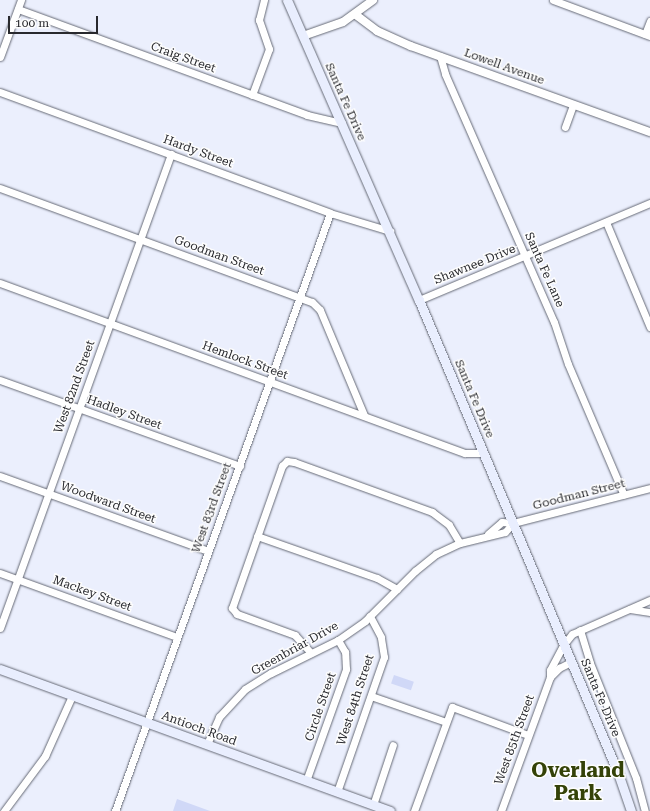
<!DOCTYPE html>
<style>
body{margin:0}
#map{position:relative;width:650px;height:811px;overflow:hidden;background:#ebeffd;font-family:"Roboto Serif",serif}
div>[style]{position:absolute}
.green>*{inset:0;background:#d0d8f7;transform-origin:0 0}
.roads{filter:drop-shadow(0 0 1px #666a76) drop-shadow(0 0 1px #666a76)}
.minor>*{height:7px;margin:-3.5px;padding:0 3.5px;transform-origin:3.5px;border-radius:3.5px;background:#fff}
.tertiary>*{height:8px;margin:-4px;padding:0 4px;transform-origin:4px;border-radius:4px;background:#fff}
.secondary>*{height:9px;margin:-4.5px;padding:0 4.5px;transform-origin:4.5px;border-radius:4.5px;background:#e9eefe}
span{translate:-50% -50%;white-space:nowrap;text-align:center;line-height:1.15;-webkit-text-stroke:3px #fdfdfd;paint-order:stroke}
.street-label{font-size:12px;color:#28292e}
.town-label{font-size:20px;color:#344208;font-weight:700}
.scale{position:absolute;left:8px;top:16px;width:90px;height:18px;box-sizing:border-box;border:2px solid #28292e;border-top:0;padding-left:5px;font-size:12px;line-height:14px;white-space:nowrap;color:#28292e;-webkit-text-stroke:3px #fdfdfd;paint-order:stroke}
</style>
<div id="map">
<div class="green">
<div style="left:394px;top:675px;width:21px;height:9px;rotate:19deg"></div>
<div style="clip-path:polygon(177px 799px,210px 811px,173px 811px)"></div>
</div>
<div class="roads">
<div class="minor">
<div style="left:553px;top:0;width:103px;rotate:20.4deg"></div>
<div style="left:18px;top:9px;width:308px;rotate:20.1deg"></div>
<div style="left:307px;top:115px;width:36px;rotate:13deg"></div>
<div style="left:645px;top:34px;width:14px;rotate:-69deg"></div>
<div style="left:440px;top:56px;width:19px;rotate:74deg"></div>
<div style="left:445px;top:74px;width:271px;rotate:66.3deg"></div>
<div style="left:554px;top:322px;width:44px;rotate:71.6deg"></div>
<div style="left:568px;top:364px;width:142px;rotate:66.9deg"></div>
<div style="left:0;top:57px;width:61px;rotate:-69.8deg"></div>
<div style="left:0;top:92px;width:351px;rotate:20.1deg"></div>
<div style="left:330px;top:213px;width:63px;rotate:16.7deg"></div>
<div style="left:252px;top:95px;width:49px;rotate:-69.7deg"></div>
<div style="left:269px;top:49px;width:31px;rotate:-109deg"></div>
<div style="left:259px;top:20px;width:21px;rotate:-76deg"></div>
<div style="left:565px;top:127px;width:23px;rotate:-70deg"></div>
<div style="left:0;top:188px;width:332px;rotate:20.1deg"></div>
<div style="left:312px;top:302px;width:11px;rotate:45deg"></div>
<div style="left:320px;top:310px;width:114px;rotate:67.3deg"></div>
<div style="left:606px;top:222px;width:114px;rotate:67.3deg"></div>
<div style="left:0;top:283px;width:495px;rotate:20.1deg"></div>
<div style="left:465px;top:453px;width:18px"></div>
<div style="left:419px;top:300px;width:251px;rotate:-22.8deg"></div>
<div style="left:0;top:380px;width:255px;rotate:19.7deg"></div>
<div style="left:0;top:476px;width:221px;rotate:19.8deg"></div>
<div style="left:513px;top:523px;width:141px;rotate:-14.3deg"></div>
<div style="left:488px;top:534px;width:18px;rotate:-41deg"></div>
<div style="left:502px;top:522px;width:11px;rotate:5deg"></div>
<div style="left:257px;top:536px;width:127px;rotate:19.3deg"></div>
<div style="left:377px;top:578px;width:23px;rotate:29deg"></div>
<div style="left:0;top:573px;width:188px;rotate:19.9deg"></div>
<div style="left:630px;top:609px;width:20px;rotate:9deg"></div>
<div style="left:0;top:628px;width:504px;rotate:-70.16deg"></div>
<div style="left:580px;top:630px;width:34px;rotate:73deg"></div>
<div style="left:590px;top:663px;width:124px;rotate:68.2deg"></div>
<div style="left:636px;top:778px;width:34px;rotate:75deg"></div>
<div style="left:311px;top:653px;width:24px;rotate:-132deg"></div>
<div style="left:295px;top:635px;width:62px;rotate:-160.1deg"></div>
<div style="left:237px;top:614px;width:8px;rotate:-130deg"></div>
<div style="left:232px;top:608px;width:151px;rotate:-70.6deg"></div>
<div style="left:282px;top:466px;width:7px;rotate:-45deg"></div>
<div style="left:287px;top:461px;width:7px;rotate:8deg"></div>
<div style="left:294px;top:462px;width:147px;rotate:19.9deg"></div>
<div style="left:432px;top:512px;width:21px;rotate:37deg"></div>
<div style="left:449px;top:525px;width:21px;rotate:59deg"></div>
<div style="left:550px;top:677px;width:13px;rotate:-45deg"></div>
<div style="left:559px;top:668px;width:13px;rotate:-27deg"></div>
<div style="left:371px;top:696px;width:79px;rotate:19.1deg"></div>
<div style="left:207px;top:744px;width:30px;rotate:-66deg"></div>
<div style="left:219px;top:717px;width:38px;rotate:-47deg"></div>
<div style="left:245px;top:689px;width:31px;rotate:-32deg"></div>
<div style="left:271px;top:673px;width:75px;rotate:-26.2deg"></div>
<div style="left:338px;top:640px;width:33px;rotate:-35deg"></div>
<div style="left:365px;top:621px;width:71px;rotate:-45deg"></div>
<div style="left:415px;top:571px;width:27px;rotate:-39deg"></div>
<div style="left:436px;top:554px;width:26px;rotate:-25deg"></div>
<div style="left:460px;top:543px;width:46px;rotate:-13.7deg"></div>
<div style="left:505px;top:532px;width:12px;rotate:-48deg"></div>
<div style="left:306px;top:781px;width:119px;rotate:-70.3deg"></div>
<div style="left:346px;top:669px;width:17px;rotate:-93deg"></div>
<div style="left:345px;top:652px;width:14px;rotate:-120deg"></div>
<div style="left:337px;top:792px;width:143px;rotate:-70.8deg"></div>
<div style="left:384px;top:657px;width:20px;rotate:-99deg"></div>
<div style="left:381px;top:637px;width:24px;rotate:-118deg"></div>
<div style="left:373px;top:805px;width:63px;rotate:-71.6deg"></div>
<div style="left:4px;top:811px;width:69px;rotate:-53.3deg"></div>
<div style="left:45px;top:756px;width:66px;rotate:-65.8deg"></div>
<div style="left:115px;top:811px;width:635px;rotate:-70.22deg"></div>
<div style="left:414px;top:811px;width:111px;rotate:-69.9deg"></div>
<div style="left:452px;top:707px;width:81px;rotate:20.2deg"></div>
<div style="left:501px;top:811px;width:143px;rotate:-69.9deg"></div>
<div style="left:550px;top:677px;width:7px;rotate:-90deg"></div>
<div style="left:550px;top:670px;width:30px;rotate:-62deg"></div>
<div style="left:564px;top:644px;width:13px;rotate:-51deg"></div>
<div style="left:572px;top:634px;width:85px;rotate:-23.6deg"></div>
</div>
<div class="tertiary">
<div style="left:356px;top:15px;width:26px;rotate:37deg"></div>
<div style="left:377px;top:31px;width:37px;rotate:24deg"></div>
<div style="left:411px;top:46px;width:254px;rotate:19.8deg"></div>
<div style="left:303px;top:36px;width:42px;rotate:-19.3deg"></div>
<div style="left:343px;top:22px;width:37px;rotate:-36deg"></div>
</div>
<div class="secondary">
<div style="left:287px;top:0;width:328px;rotate:66.3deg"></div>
<div style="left:419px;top:300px;width:513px;rotate:67.18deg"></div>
<div style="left:618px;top:773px;width:40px;rotate:71.1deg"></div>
<div style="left:0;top:669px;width:415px;rotate:20deg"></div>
</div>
</div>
<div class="street-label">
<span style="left:183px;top:58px;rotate:20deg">Craig Street</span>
<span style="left:504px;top:67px;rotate:20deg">Lowell Avenue</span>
<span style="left:345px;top:102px;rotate:66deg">Santa Fe Drive</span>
<span style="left:198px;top:152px;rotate:20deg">Hardy Street</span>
<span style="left:219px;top:256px;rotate:20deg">Goodman Street</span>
<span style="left:475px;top:265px;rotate:-22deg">Shawnee Drive</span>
<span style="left:544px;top:270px;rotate:66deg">Santa Fe Lane</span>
<span style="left:245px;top:361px;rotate:20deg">Hemlock Street</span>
<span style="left:75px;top:387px;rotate:-70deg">West 82nd Street</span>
<span style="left:474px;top:399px;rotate:67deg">Santa Fe Drive</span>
<span style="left:124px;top:413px;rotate:20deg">Hadley Street</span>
<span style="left:579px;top:495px;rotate:-14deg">Goodman Street</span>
<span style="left:108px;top:503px;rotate:20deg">Woodward Street</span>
<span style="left:212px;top:508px;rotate:-70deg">West 83rd Street</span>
<span style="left:92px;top:594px;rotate:20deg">Mackey Street</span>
<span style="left:295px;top:649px;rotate:-29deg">Greenbriar Drive</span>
<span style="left:600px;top:698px;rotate:67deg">Santa Fe Drive</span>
<span style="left:356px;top:700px;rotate:-72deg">West 84th Street</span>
<span style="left:321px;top:707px;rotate:-71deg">Circle Street</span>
<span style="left:199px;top:729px;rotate:20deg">Antioch Road</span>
<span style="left:515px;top:740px;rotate:-70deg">West 85th Street</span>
</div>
<div class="town-label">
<span style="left:578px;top:782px">Overland<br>Park</span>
</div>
<div class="scale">100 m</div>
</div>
